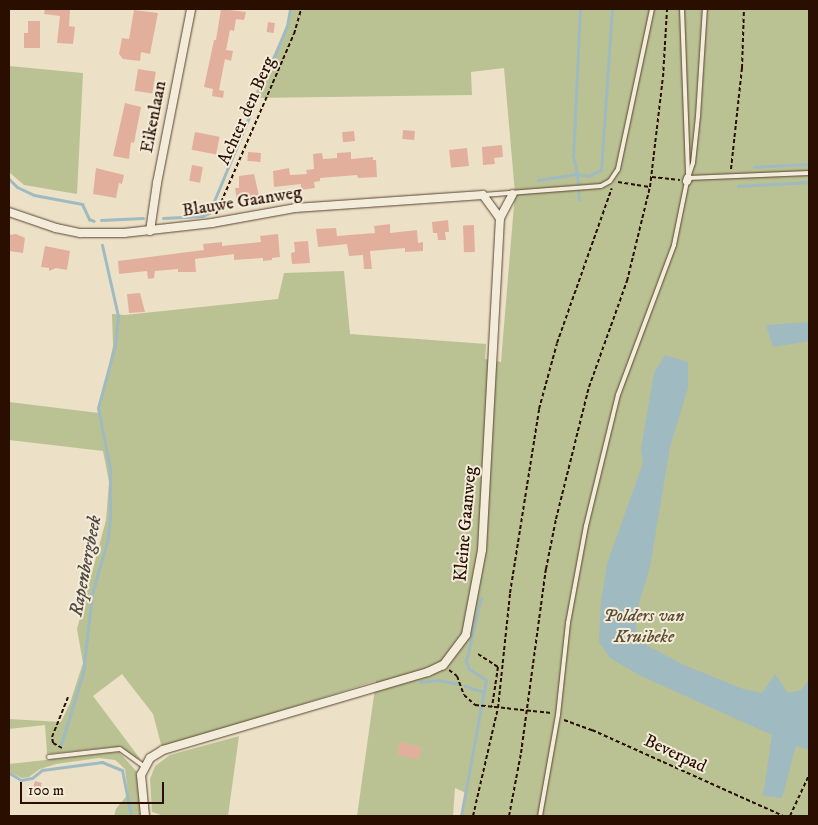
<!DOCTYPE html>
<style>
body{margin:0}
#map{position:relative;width:818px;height:825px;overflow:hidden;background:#ece1c6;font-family:"IM FELL DW Pica",serif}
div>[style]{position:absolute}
.green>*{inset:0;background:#bac293}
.water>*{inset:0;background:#9fbac1}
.stream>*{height:3px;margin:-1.5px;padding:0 1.5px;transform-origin:1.5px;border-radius:1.5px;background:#9fbac1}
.building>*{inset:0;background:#e3af9d;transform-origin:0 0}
.path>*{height:2px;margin-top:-1px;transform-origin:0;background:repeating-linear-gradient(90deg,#2a0e00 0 4px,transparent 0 6.5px)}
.roads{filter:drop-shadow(0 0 1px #5a4332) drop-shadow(0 0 1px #5a4332)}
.lane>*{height:4px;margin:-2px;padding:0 2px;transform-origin:2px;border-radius:2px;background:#f3ecda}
.street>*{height:8px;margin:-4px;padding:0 4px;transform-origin:4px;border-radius:4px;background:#f3ecda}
span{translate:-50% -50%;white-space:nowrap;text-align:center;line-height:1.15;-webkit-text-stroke:4px #f3ecda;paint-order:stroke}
.street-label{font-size:18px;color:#2a0e00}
.park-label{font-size:18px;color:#5c4d33;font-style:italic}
.water-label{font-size:19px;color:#534a44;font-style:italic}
.frame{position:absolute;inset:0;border:10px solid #2a0e00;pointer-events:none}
.scale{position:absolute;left:20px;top:782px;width:144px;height:22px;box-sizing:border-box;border:2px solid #2a0e00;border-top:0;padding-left:6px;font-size:15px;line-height:18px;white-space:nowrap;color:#2a0e00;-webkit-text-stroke:4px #f3ecda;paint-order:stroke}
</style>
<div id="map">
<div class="green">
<div style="clip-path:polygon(290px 9px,809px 9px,809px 816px,461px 816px,466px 793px,455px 788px,453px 816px,357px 816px,376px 681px,162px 748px,153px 714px,122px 674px,93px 696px,141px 760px,134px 758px,123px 748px,114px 747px,47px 754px,45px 725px,9px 729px,9px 719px,61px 722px,70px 703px,83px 663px,77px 629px,106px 520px,109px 482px,103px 451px,9px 440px,9px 402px,99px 413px,113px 346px,112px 314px,125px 315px,278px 299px,284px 273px,344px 271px,350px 334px,486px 344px,485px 359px,501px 362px,515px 193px,504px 68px,471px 72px,472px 95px,253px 98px,287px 27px)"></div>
<div style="clip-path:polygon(9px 66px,83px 73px,77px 194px,24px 185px,9px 172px)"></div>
<div style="clip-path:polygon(239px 736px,228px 816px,164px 816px,152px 812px,150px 779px,155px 766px,170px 755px)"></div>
<div style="clip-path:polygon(119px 752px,137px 772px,141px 816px,114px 816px,116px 809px,128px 794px,125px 769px,115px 760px,99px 758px,56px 764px,40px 769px,29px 777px,22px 778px,9px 772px,9px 764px)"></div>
</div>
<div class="water">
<div style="clip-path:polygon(809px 322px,809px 341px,773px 347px,766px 325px)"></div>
<div style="clip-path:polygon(665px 355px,688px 362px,688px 388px,670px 447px,650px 567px,637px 610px,636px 631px,646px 645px,684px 665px,743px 689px,762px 693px,775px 674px,788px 693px,801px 690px,809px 680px,809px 750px,796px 746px,782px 798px,763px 796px,772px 735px,639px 675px,610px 658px,599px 642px,601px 602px,607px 564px,643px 463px,641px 449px,654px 373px)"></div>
</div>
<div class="stream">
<div style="left:580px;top:9px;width:147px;rotate:92.7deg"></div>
<div style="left:573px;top:156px;width:18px;rotate:77deg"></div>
<div style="left:577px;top:174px;width:11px;rotate:10deg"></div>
<div style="left:588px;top:176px;width:14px;rotate:-25deg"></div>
<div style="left:601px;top:170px;width:161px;rotate:-86.1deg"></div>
<div style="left:754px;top:167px;width:55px;rotate:-3.1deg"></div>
<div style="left:9px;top:179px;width:11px;rotate:45deg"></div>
<div style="left:17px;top:187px;width:19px;rotate:25deg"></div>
<div style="left:34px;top:195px;width:49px;rotate:10.6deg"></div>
<div style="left:82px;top:204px;width:17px;rotate:65deg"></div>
<div style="left:89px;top:219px;width:5px;rotate:22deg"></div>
<div style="left:538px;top:180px;width:39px;rotate:-9deg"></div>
<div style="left:577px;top:174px;width:26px;rotate:86deg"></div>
<div style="left:738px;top:186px;width:71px;rotate:-3.2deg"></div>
<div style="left:163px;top:218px;width:39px;rotate:-3deg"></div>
<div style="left:202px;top:216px;width:8px;rotate:-23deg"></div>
<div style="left:209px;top:213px;width:203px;rotate:-67.4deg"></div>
<div style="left:287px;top:26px;width:17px;rotate:-80deg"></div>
<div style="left:101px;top:220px;width:42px;rotate:-2.7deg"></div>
<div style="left:420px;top:682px;width:18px;rotate:-6deg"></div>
<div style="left:438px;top:680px;width:20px;rotate:11deg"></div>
<div style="left:465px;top:686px;width:19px;rotate:18deg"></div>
<div style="left:61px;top:744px;width:74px;rotate:-72.8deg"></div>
<div style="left:83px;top:673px;width:80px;rotate:-83.5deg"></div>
<div style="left:92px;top:594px;width:58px;rotate:-74.1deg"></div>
<div style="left:108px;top:538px;width:24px;rotate:-85deg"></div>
<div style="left:110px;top:514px;width:45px;rotate:-90deg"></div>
<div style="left:110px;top:469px;width:62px;rotate:-101.1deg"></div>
<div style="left:98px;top:408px;width:65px;rotate:-74.9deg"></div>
<div style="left:115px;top:345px;width:29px;rotate:-84deg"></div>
<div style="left:118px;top:316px;width:73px;rotate:-102.7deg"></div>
<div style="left:9px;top:773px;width:14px;rotate:30deg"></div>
<div style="left:21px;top:780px;width:11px;rotate:-10deg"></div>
<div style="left:32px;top:778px;width:13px;rotate:-39deg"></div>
<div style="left:42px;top:770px;width:61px;rotate:-7.6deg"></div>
<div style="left:102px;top:762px;width:22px;rotate:22deg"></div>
<div style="left:122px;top:770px;width:47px;rotate:78.9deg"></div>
<div style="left:461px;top:816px;width:138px;rotate:-79.6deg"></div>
<div style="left:486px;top:680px;width:20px;rotate:-147deg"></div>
<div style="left:469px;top:669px;width:9px;rotate:-111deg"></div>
<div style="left:466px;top:661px;width:65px;rotate:-76.6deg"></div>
</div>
<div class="building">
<div style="clip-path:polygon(45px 9px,70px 9px,69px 26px,75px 27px,73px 44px,57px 43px,60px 16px,44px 14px)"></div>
<div style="clip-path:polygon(221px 9px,246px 12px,244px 20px,236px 19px,234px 31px,230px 30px,226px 50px,233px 51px,231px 61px,225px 59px,219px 90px,224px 91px,223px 98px,212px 96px,213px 89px,204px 87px,214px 40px,216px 40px)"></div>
<div style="clip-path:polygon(134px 10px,158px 13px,150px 54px,141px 52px,140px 61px,123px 59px,119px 54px,122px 38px,129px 39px)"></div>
<div style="clip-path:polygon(28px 21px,40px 21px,40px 48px,24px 48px,24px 33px,28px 33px)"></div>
<div style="left:268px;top:22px;width:7px;height:10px;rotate:8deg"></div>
<div style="left:138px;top:69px;width:18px;height:22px;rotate:9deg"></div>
<div style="clip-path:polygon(125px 103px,141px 107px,134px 143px,131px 142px,129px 159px,113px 156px)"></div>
<div style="left:403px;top:130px;width:12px;height:9px;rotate:5deg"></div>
<div style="left:354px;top:131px;width:10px;height:12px;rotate:84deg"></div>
<div style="left:195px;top:132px;width:25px;height:18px;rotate:11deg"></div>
<div style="clip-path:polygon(502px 145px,503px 157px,494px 158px,495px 164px,483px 165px,482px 147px)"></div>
<div style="left:467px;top:148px;width:18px;height:18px;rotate:84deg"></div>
<div style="left:248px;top:152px;width:13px;height:9px;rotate:4deg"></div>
<div style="clip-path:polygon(351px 152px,351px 159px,373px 157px,373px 160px,376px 160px,377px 177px,358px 178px,357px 175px,320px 178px,320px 181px,314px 182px,315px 188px,301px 190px,301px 184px,274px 187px,273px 171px,289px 168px,290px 175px,307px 174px,306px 170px,314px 169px,313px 154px,322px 153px,323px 159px,337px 158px,337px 153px)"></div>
<div style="left:192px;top:165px;width:11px;height:16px;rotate:10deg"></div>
<div style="clip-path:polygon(96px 168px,124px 175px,122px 184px,119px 183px,116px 198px,93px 194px)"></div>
<div style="clip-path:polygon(254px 174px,259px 196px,237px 201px,235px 188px,239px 188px,239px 176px)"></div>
<div style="clip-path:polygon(448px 220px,449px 232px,445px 232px,446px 240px,438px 240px,437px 233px,433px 233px,432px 222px)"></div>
<div style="clip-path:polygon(390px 224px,390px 233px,417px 230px,418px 243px,423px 242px,423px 251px,405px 252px,405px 248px,370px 251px,372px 269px,364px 269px,363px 255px,349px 256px,347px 244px,318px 247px,316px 229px,336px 228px,337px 236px,375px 233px,374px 226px)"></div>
<div style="left:474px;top:225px;width:27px;height:11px;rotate:88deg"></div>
<div style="clip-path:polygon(16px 234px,25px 238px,23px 253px,9px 251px,9px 235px)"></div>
<div style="clip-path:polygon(278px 234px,280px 257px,272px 258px,272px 260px,263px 261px,263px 258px,234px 260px,234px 254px,195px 259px,196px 272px,178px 272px,178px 269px,155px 271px,154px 278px,148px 279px,147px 271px,119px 274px,118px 261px,204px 250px,203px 244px,222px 242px,222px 246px,261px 242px,260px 236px)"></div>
<div style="clip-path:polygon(308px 241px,310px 263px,292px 264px,291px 253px,295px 252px,294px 242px)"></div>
<div style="clip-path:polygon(45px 246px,70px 251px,67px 270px,56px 268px,49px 271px,49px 268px,41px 267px)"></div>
<div style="clip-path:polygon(140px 293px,145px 312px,129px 313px,127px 294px)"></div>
<div style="left:400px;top:742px;width:22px;height:13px;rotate:13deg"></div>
<div style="left:35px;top:781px;width:7px;height:12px;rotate:16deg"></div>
</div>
<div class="path">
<div style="left:731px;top:169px;width:102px;rotate:-83.8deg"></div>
<div style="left:742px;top:68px;width:59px;rotate:-88.1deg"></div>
<div style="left:652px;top:177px;width:28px;rotate:6deg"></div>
<div style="left:618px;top:182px;width:32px;rotate:9deg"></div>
<div style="left:216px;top:214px;width:196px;rotate:-66.6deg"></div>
<div style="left:294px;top:34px;width:26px;rotate:-74deg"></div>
<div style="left:478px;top:654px;width:24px;rotate:33deg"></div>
<div style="left:498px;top:667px;width:40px;rotate:98.5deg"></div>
<div style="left:449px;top:670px;width:10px;rotate:37deg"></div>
<div style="left:457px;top:676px;width:20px;rotate:70deg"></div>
<div style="left:464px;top:695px;width:15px;rotate:42deg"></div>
<div style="left:475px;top:705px;width:77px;rotate:5.9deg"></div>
<div style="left:564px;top:720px;width:30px;rotate:20deg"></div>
<div style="left:592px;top:730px;width:209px;rotate:24.2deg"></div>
<div style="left:62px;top:748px;width:10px;rotate:-151deg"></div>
<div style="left:53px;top:743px;width:6px;rotate:-99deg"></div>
<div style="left:52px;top:737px;width:43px;rotate:-68.2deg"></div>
<div style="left:473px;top:816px;width:111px;rotate:-77deg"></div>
<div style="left:498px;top:708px;width:116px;rotate:-84deg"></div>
<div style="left:510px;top:593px;width:186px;rotate:-81deg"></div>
<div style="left:539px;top:409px;width:68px;rotate:-74.7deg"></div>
<div style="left:557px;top:343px;width:164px;rotate:-70.5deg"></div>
<div style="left:509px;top:816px;width:64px;rotate:-79.2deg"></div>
<div style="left:521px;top:753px;width:186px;rotate:-82.3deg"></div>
<div style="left:546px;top:569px;width:51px;rotate:-78.7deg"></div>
<div style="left:556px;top:519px;width:136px;rotate:-76deg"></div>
<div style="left:589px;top:387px;width:113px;rotate:-70.3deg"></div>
<div style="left:627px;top:281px;width:97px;rotate:-76.3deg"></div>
<div style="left:650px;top:187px;width:111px;rotate:-83.3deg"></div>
<div style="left:663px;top:77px;width:68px;rotate:-86.6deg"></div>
<div style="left:790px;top:816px;width:45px;rotate:-65.1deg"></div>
</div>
<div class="roads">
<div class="lane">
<div style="left:682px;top:9px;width:167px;rotate:87.9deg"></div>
<div style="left:688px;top:178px;width:16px;rotate:-72deg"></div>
<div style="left:693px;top:163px;width:47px;rotate:-83.9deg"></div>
<div style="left:698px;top:116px;width:107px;rotate:-86.3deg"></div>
<div style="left:688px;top:178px;width:121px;rotate:-2.4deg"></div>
<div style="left:483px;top:195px;width:118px;rotate:-4.4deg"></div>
<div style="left:601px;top:186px;width:10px;rotate:-29deg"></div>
<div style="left:610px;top:181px;width:14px;rotate:-56deg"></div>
<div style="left:618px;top:169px;width:164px;rotate:-78deg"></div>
<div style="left:49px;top:757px;width:71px;rotate:-6.4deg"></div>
<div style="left:120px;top:749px;width:31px;rotate:36deg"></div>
<div style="left:540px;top:816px;width:103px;rotate:-79.9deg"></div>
<div style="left:558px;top:715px;width:93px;rotate:-83.8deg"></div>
<div style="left:568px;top:623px;width:99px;rotate:-79.5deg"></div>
<div style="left:586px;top:526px;width:135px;rotate:-76.3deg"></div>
<div style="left:618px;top:395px;width:160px;rotate:-69.5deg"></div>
<div style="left:674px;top:245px;width:65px;rotate:-78.5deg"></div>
</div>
<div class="street">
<div style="left:687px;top:181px;width:3px;rotate:-72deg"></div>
<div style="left:9px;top:212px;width:50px;rotate:18.8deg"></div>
<div style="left:56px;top:228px;width:25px;rotate:12deg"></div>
<div style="left:80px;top:233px;width:44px"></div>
<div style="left:124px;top:233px;width:89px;rotate:-6.5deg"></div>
<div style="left:212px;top:223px;width:84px;rotate:-10.2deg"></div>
<div style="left:295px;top:208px;width:188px;rotate:-4deg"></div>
<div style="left:483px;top:195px;width:29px;rotate:54deg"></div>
<div style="left:500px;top:218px;width:332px;rotate:93.1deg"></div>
<div style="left:482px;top:550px;width:86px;rotate:100.7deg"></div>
<div style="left:466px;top:635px;width:38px;rotate:127deg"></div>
<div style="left:443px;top:665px;width:17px;rotate:155deg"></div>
<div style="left:428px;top:672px;width:276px;rotate:163.6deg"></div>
<div style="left:163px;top:750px;width:15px;rotate:148deg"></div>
<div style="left:150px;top:758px;width:19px;rotate:118deg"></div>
<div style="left:141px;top:775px;width:41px;rotate:84.4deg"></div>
<div style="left:500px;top:218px;width:27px;rotate:-62deg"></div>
<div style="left:150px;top:231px;width:49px;rotate:-81.7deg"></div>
<div style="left:157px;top:183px;width:177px;rotate:-78.9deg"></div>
</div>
</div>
<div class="street-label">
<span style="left:247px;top:111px;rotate:-66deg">Achter den Berg</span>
<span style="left:154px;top:117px;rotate:-79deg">Eikenlaan</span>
<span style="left:242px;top:202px;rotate:-9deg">Blauwe Gaanweg</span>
<span style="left:466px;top:524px;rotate:-85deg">Kleine Gaanweg</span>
<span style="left:675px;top:754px;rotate:25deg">Beverpad</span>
</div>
<div class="park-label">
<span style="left:644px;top:627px">Polders van<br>Kruibeke</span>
</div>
<div class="water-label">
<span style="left:86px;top:566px;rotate:-79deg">Rapenbergbeek</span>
</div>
<div class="frame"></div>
<div class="scale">100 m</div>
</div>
